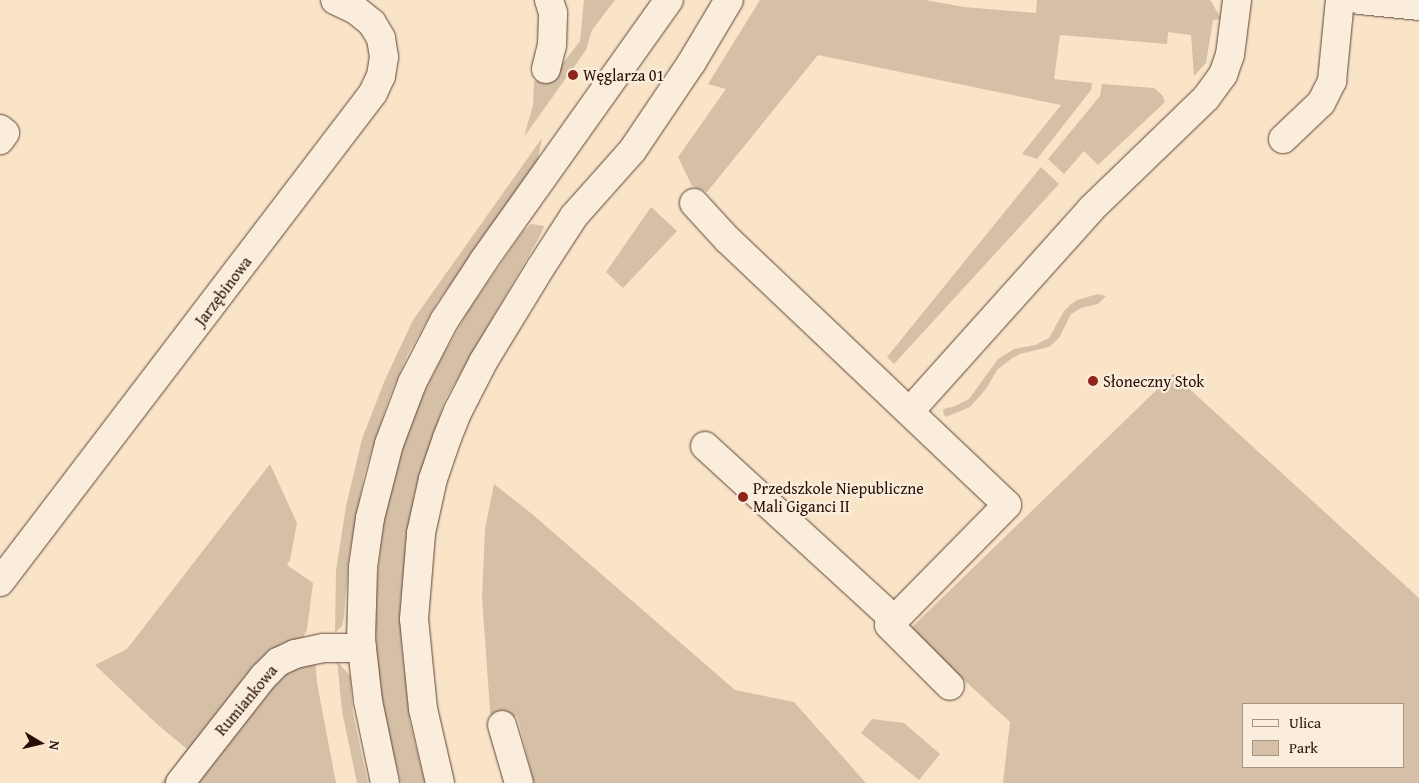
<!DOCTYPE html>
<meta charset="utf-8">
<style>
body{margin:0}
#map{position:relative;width:1419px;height:783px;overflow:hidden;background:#f9e4c8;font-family:"Gentium Book Plus",serif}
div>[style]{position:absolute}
.green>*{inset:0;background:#d5bfa7}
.roads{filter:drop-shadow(0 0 1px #5c4334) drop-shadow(0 0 1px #5c4334)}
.minor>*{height:28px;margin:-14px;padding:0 14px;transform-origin:14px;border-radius:14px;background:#fbeddb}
.dots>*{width:14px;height:14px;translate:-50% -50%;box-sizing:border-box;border:2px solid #fbeddb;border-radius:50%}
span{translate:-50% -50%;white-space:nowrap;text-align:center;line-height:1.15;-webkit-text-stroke:4.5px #fbeddb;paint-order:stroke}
.poi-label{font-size:16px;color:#280d03}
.left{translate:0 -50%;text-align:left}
.street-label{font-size:16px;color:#280d03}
.legend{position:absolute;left:1242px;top:703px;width:162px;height:65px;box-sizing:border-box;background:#fbeddb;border:1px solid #a79385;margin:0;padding:6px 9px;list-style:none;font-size:15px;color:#280d03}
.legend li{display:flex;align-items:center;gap:10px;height:25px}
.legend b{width:25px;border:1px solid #a79385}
.north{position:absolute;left:15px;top:718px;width:50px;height:50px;-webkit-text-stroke:4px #fbeddb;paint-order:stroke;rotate:99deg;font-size:14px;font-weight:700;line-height:20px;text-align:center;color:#280d03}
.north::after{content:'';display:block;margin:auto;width:18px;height:22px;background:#280d03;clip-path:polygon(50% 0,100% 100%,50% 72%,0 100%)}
</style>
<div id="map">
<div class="green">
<div style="clip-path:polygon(584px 0,615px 0,592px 30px,586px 50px,524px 137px,533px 105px,534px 81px,549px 81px,580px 41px)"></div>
<div style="clip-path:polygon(760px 0,925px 0,964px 7px,1036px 13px,1037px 0,1208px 0,1211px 1px,1221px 19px,1213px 20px,1206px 63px,1194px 76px,1191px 35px,1168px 32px,1167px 44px,1060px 35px,1054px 79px,1092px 83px,1091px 90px,1037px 159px,1022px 154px,1061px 105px,818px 55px,707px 192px,692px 186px,678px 157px,726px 89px,708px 84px)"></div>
<div style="clip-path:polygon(1102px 84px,1154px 88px,1162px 95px,1165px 102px,1098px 165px,1084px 151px,1064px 174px,1048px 159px,1100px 96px)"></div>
<div style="clip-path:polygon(542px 138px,537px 164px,437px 303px,407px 356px,388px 401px,365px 471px,349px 555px,344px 617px,342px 626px,335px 633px,336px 571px,346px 506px,362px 439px,384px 382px,413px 320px)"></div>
<div style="clip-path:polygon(1041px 167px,1059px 184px,894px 364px,887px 357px)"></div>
<div style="clip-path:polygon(651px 207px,677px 231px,623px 288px,606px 272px)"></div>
<div style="clip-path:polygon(531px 224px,544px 226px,540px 236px,445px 400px,414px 496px,402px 588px,401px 640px,410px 722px,425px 783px,401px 783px,389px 737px,379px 682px,375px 627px,378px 571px,383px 527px,390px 495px,403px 445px,421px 399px,440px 361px,468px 311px,522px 233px)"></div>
<div style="clip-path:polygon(1098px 294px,1106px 296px,1098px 304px,1081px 308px,1071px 314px,1059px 338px,1049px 347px,1020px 354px,1011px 359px,997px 370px,986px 389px,970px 407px,946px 417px,944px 415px,943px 410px,946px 408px,953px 407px,969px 399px,998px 359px,1014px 349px,1035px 345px,1049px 338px,1064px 311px,1070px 305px,1077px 300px)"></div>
<div style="clip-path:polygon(evenodd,1173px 374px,1419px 598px,1419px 783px,1003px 783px,1010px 722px,909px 630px,1173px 374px,1243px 704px,1403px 704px,1403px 767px,1243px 767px,1243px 704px)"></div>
<div style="clip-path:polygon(270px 464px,297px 523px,290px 560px,287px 565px,313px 583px,307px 629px,288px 670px,315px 659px,317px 683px,336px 783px,161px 783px,187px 749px,158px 725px,95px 665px,127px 649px)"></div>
<div style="clip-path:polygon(494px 484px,532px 514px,735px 690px,794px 702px,866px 783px,534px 783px,517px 716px,491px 723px,482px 598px,485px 529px)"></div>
<div style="clip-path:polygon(337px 661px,350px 676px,353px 713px,368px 783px,357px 783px,342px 711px)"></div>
<div style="clip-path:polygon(872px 719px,904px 723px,940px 754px,919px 780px,861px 733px)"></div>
</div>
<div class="roads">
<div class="minor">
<div style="left:1360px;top:0;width:59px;rotate:5.8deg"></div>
<div style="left:546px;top:69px;width:25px;rotate:-76deg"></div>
<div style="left:552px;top:45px;width:32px;rotate:-88deg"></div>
<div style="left:553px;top:13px;width:14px;rotate:-107deg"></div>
<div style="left:0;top:129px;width:6px;rotate:39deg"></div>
<div style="left:5px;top:133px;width:9px;rotate:126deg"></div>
<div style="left:1283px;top:139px;width:52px;rotate:-43.5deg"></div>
<div style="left:1321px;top:103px;width:25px;rotate:-63deg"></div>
<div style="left:1332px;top:81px;width:81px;rotate:-84.4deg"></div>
<div style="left:694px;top:203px;width:49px;rotate:47.5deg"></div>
<div style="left:727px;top:239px;width:386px;rotate:43.5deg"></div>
<div style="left:1007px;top:505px;width:168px;rotate:134.5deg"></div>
<div style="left:889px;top:625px;width:86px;rotate:45deg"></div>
<div style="left:910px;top:411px;width:271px;rotate:-48.1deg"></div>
<div style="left:1091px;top:209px;width:160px;rotate:-44deg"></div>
<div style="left:1206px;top:98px;width:29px;rotate:-54deg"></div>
<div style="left:1223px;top:75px;width:21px;rotate:-71deg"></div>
<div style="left:1230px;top:55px;width:55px;rotate:-82.7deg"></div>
<div style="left:705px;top:446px;width:256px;rotate:42.5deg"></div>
<div style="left:0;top:582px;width:615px;rotate:-52.66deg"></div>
<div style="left:373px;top:93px;width:19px;rotate:-65deg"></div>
<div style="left:381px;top:76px;width:19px;rotate:-81deg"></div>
<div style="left:384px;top:57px;width:19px;rotate:-99deg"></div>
<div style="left:381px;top:38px;width:17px;rotate:-121deg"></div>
<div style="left:372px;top:23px;width:21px;rotate:-141deg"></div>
<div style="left:356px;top:10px;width:23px;rotate:-155deg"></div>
<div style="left:502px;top:725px;width:60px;rotate:73.7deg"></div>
<div style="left:180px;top:783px;width:136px;rotate:-51.9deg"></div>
<div style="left:264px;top:676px;width:20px;rotate:-45deg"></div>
<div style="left:278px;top:662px;width:19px;rotate:-25deg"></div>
<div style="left:295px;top:654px;width:30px;rotate:-12deg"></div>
<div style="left:324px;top:648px;width:38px"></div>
<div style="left:385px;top:783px;width:84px;rotate:-101.7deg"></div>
<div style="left:368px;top:701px;width:61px;rotate:-96.5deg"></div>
<div style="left:361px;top:640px;width:73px;rotate:-88.4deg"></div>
<div style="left:363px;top:567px;width:49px;rotate:-81.9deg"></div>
<div style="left:370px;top:518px;width:76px;rotate:-75.6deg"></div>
<div style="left:389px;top:444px;width:65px;rotate:-69.3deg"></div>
<div style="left:412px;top:383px;width:70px;rotate:-62.7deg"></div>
<div style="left:444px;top:321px;width:73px;rotate:-56.7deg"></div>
<div style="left:484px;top:260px;width:319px;rotate:-54.6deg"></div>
<div style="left:440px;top:783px;width:76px;rotate:-102.9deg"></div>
<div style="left:423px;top:709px;width:90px;rotate:-95.7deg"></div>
<div style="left:414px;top:619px;width:86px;rotate:-85.3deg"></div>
<div style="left:421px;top:533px;width:55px;rotate:-77.5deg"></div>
<div style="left:433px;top:479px;width:43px;rotate:-71.1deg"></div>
<div style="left:447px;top:438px;width:31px;rotate:-68deg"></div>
<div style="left:459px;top:409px;width:53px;rotate:-62.9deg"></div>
<div style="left:483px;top:362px;width:111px;rotate:-58.6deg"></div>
<div style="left:541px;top:267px;width:61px;rotate:-57.1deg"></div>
<div style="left:574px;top:216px;width:87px;rotate:-48.3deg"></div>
<div style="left:632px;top:151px;width:107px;rotate:-56deg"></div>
<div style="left:692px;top:62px;width:72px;rotate:-59.2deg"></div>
</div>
</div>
<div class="dots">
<div style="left:573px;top:75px;background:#8f2418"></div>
<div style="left:1093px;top:381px;background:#8f2418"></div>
<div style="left:743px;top:497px;background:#8f2418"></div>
</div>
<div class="poi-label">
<span class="left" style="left:583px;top:75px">Węglarza 01</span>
<span class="left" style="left:1103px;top:381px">Słoneczny Stok</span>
<span class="left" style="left:753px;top:497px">Przedszkole Niepubliczne<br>Mali Giganci II</span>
</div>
<div class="street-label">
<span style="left:223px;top:291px;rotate:-53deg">Jarzębinowa</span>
<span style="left:246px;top:700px;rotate:-50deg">Rumiankowa</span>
</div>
<ul class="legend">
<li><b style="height:6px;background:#fbeddb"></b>Ulica</li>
<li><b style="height:14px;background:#d5bfa7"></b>Park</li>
</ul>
<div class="north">N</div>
</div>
